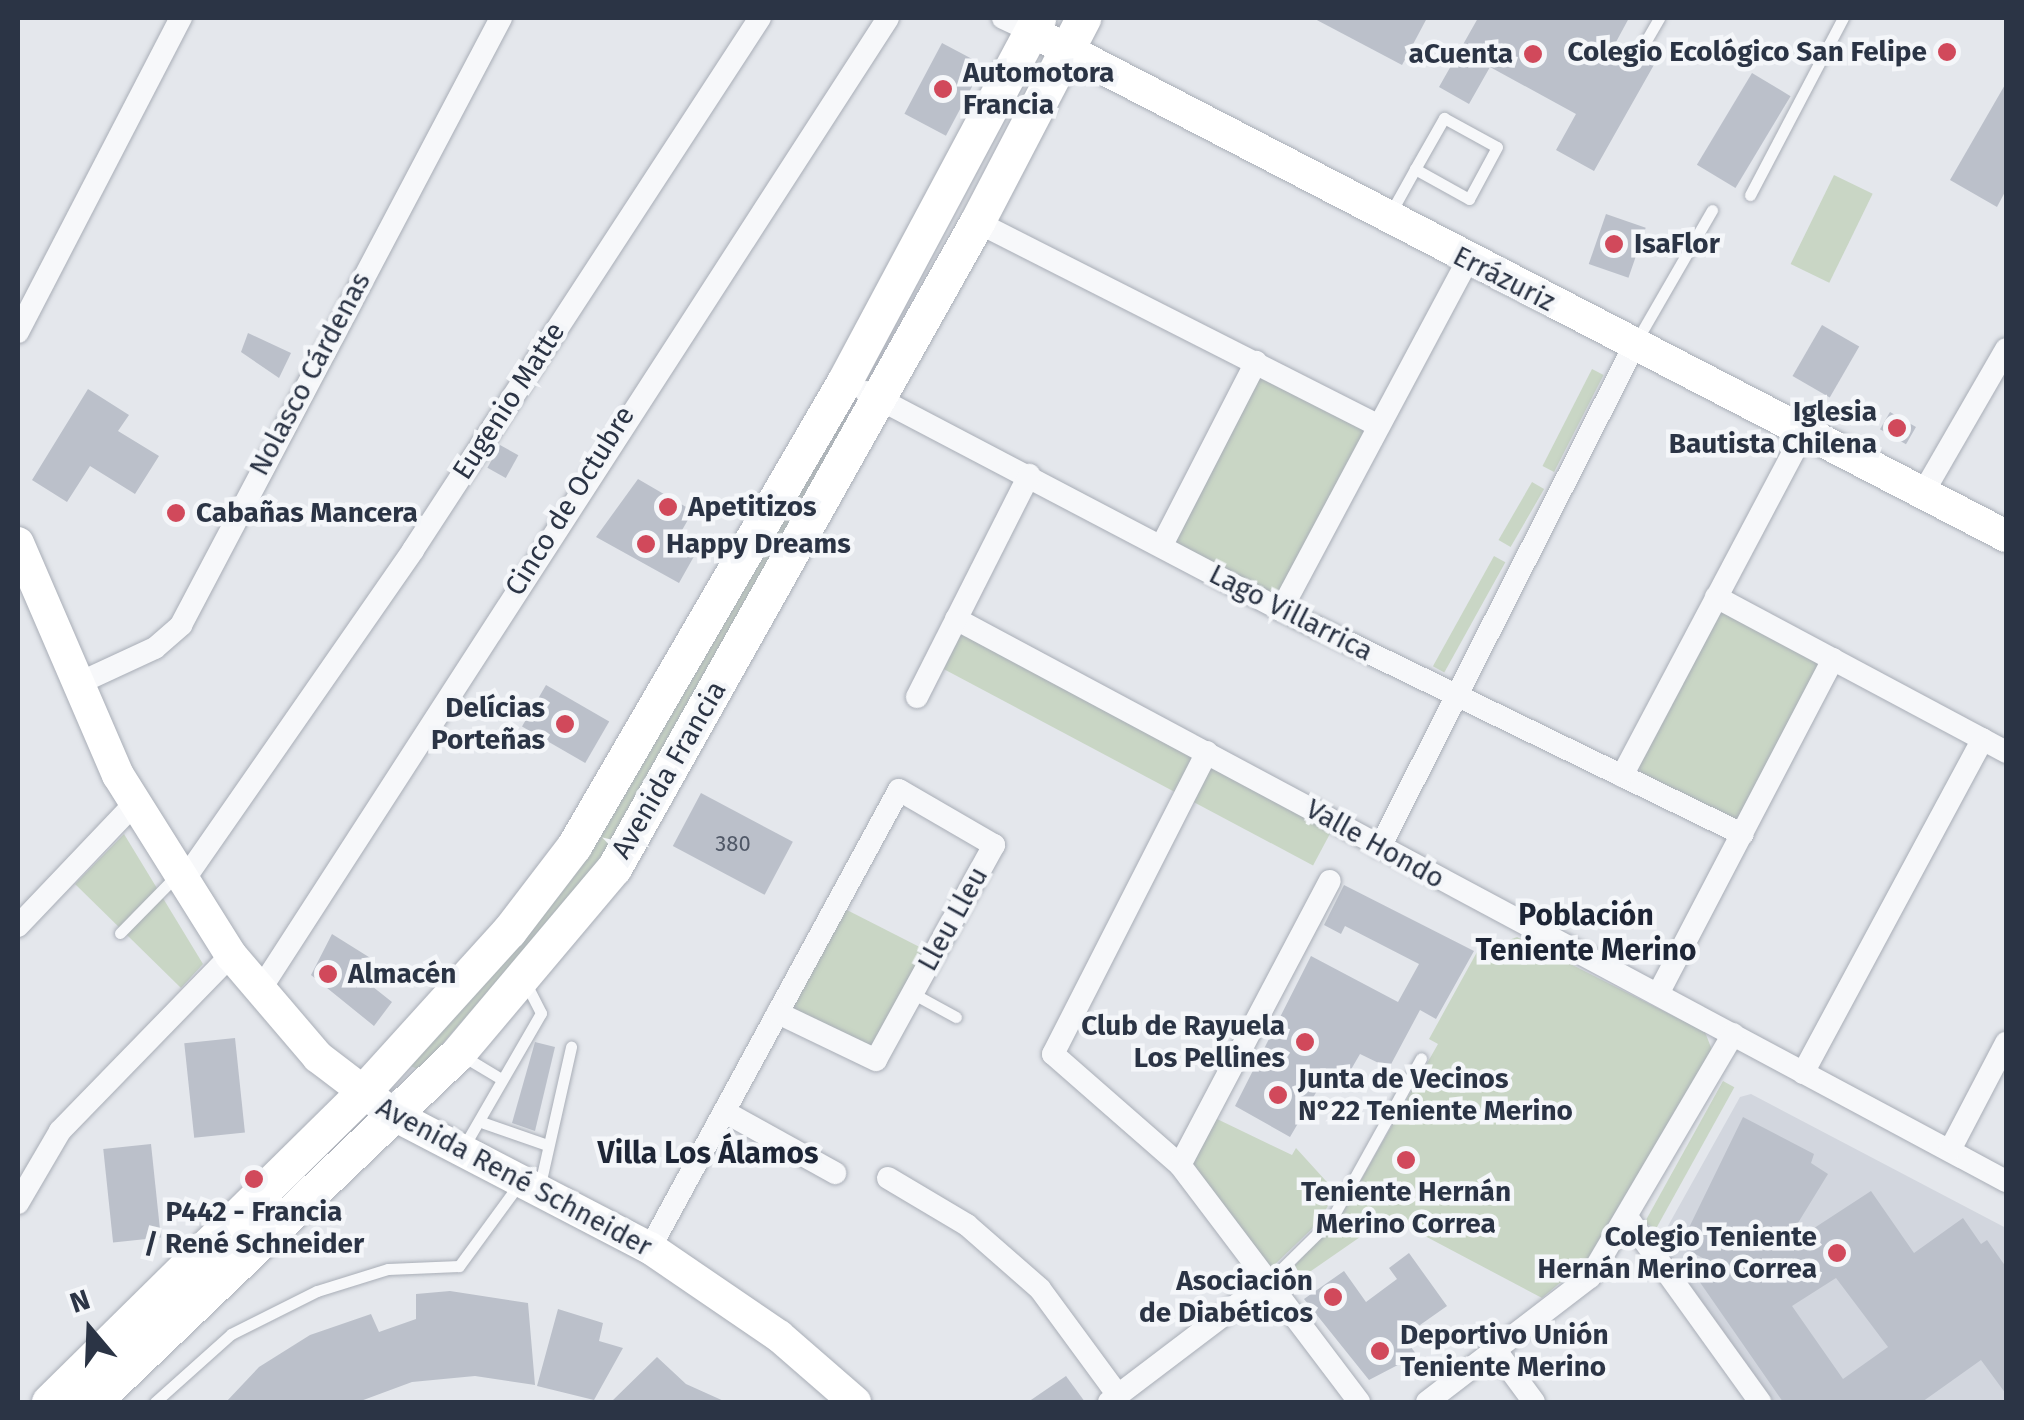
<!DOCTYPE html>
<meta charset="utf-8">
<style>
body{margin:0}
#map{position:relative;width:2024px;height:1420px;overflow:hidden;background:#e4e7ec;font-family:"Fira Sans",sans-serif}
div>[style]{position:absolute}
.built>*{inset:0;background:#d2d6de}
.green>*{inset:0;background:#c9d6c5;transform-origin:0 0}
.building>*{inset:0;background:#bbc0ca;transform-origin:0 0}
.roads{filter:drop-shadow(0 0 2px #a9aeb7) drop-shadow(0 0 2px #a9aeb7)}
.lane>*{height:11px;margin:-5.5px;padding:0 5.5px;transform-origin:5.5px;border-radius:5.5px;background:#f7f8fa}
.street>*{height:22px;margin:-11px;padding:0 11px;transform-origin:11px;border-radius:11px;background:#f7f8fa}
.secondary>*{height:32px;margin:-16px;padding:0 16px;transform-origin:16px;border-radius:16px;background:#fff}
.primary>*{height:35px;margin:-17.5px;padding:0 17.5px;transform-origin:17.5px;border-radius:17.5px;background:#fff}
.dots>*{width:28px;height:28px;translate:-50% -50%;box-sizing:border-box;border:5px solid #f4f6f9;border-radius:50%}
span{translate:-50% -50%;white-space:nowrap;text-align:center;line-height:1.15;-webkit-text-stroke:9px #f4f6f9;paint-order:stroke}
.number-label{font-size:22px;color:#4f5766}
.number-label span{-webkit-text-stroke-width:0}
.poi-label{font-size:28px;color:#2b3445;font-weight:700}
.right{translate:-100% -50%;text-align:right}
.left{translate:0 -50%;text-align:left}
.street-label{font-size:28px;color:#2b3445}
.neighbourhood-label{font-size:30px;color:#1d2536;font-weight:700}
.frame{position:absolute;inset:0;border:20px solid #2b3445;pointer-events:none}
.north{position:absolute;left:40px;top:1280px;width:100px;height:100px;-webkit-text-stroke:8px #f4f6f9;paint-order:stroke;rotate:341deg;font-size:28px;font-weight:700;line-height:40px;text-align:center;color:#2b3445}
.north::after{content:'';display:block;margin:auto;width:35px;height:45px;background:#2b3445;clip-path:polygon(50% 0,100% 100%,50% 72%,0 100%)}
</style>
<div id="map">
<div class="built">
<div style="clip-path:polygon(1751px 1094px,2006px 1228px,2006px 1402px,1845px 1402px,1835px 1389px,1816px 1402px,1774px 1402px,1659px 1242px,1740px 1097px)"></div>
</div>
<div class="green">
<div style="left:1834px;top:175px;width:43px;height:99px;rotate:26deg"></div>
<div style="left:1592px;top:369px;width:13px;height:109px;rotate:27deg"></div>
<div style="left:1263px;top:371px;width:120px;height:194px;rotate:28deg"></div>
<div style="clip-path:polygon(842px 409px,850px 420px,611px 848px,420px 1070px,408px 1065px,558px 897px,594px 843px)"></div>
<div style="left:1532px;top:482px;width:14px;height:67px;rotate:30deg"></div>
<div style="left:1494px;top:556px;width:13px;height:126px;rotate:29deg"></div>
<div style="clip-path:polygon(1718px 607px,1825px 662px,1740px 824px,1641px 773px,1637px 760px)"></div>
<div style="left:961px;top:633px;width:420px;height:40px;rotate:28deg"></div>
<div style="clip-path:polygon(124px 834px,203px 964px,181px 988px,75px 884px)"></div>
<div style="left:843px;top:908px;width:97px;height:115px;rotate:27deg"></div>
<div style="clip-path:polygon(1517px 937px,1705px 1032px,1712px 1050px,1587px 1260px,1542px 1298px,1389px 1217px,1298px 1280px,1288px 1273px,1340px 1217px,1438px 1044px,1429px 1039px,1477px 952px)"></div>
<div style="left:1723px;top:1081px;width:13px;height:162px;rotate:29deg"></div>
<div style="clip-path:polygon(1215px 1118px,1292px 1155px,1296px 1148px,1336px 1192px,1318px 1223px,1269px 1270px,1189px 1165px)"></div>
</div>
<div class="building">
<div style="clip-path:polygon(1313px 18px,1427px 18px,1402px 65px)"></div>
<div style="clip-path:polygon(1478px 18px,1629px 18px,1616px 42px,1655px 63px,1594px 171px,1556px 150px,1576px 114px,1490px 67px,1469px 104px,1439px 87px)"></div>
<div style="left:942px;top:43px;width:47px;height:80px;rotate:28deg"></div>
<div style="left:1752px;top:73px;width:45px;height:107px;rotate:31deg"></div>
<div style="clip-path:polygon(2006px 83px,2006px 190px,1997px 207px,1950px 180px)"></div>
<div style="left:1606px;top:214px;width:42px;height:53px;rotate:19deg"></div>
<div style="left:1822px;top:325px;width:43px;height:59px;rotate:30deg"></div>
<div style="clip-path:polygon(248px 333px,291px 353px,279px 378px,241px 352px)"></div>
<div style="clip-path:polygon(88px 389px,129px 415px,118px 431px,159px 456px,135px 494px,90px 466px,67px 502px,32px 480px)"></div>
<div style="left:1890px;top:412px;width:30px;height:20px;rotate:30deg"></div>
<div style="left:500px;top:445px;width:21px;height:26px;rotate:29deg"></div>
<div style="clip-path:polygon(638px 479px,693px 511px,677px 539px,697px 551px,679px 583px,596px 537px)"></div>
<div style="left:546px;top:685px;width:73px;height:48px;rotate:30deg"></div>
<div style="left:701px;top:793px;width:104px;height:60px;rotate:28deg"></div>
<div style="clip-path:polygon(1344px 885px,1474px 951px,1436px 1019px,1420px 1010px,1389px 1068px,1360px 1054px,1342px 1085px,1321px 1084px,1290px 1137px,1235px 1106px,1311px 956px,1398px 1002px,1419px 964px,1345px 926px,1341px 934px,1324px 925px)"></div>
<div style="clip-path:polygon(332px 934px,372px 959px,363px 979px,392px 1002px,374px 1026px,311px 975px)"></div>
<div style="left:235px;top:1038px;width:95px;height:51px;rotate:84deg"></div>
<div style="clip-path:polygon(535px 1042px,555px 1047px,535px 1131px,512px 1123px)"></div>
<div style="clip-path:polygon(evenodd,1743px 1117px,1814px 1154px,1811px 1163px,1828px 1174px,1782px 1249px,1871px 1191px,1914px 1253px,1963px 1218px,1981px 1244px,1987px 1240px,2006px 1267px,2006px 1394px,1981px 1360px,1922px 1402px,1783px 1402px,1697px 1278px,1716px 1265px,1680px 1246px,1743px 1117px,1836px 1278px,1888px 1347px,1843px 1379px,1792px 1306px,1836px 1278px)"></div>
<div style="left:151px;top:1144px;width:94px;height:48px;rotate:84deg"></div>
<div style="clip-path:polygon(1409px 1253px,1447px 1306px,1403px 1337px,1417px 1355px,1369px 1380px,1304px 1299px,1344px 1271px,1366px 1302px,1397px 1279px,1389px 1268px)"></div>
<div style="clip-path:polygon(450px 1291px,528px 1303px,535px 1385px,475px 1376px,412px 1382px,358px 1402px,226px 1402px,259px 1367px,310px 1335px,371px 1314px,379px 1332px,416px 1319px,416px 1294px)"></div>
<div style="clip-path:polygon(558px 1309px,603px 1323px,599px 1341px,623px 1348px,594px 1400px,537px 1386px)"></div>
<div style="clip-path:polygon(657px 1357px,686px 1384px,726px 1402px,611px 1402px)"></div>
<div style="clip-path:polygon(1066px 1376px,1085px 1402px,1028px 1402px)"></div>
</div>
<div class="roads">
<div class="lane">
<div style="left:1647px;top:39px;width:24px;rotate:-60deg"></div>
<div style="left:1750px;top:195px;width:200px;rotate:-62.3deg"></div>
<div style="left:1390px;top:214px;width:51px;rotate:-60.9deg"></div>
<div style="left:1415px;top:169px;width:59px;rotate:-60.4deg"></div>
<div style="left:1444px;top:118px;width:60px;rotate:28.7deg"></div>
<div style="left:1497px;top:147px;width:59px;rotate:118.3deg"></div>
<div style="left:1469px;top:199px;width:62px;rotate:-150.9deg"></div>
<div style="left:1637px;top:340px;width:150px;rotate:-60deg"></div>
<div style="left:120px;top:933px;width:80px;rotate:-45.5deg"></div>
<div style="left:912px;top:993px;width:50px;rotate:28.6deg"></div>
<div style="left:463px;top:1056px;width:41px;rotate:31deg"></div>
<div style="left:484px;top:1123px;width:67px;rotate:19.2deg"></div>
<div style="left:463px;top:1148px;width:156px;rotate:-60deg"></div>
<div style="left:541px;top:1013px;width:34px;rotate:-117deg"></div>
<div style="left:539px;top:1189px;width:146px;rotate:-77.3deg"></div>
<div style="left:1270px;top:1280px;width:86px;rotate:-44.5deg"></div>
<div style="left:1331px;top:1220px;width:185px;rotate:-60.9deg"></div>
<div style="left:155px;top:1402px;width:102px;rotate:-41.8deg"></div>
<div style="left:231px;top:1334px;width:96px;rotate:-26.6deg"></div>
<div style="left:317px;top:1291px;width:74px;rotate:-17.2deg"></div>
<div style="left:388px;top:1269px;width:71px;rotate:-2.4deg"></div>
<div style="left:459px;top:1266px;width:102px;rotate:-53.8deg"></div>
</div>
<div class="street">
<div style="left:1003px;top:18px;width:31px;rotate:25deg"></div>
<div style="left:977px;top:222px;width:449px;rotate:26.9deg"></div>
<div style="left:18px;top:332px;width:354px;rotate:-62.6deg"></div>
<div style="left:866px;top:392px;width:469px;rotate:27.7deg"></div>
<div style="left:1281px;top:610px;width:513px;rotate:25.92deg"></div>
<div style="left:1923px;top:493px;width:166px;rotate:-60deg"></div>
<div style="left:1162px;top:545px;width:206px;rotate:-62.8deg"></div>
<div style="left:1716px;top:597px;width:329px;rotate:28.1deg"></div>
<div style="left:1281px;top:610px;width:397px;rotate:-61.9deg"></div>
<div style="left:956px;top:619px;width:1191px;rotate:28.16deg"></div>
<div style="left:75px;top:685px;width:88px;rotate:-24.8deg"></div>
<div style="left:155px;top:648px;width:35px;rotate:-41deg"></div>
<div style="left:181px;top:625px;width:686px;rotate:-62.2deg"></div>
<div style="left:917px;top:697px;width:249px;rotate:-63.2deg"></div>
<div style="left:1207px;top:752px;width:339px;rotate:117deg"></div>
<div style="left:1053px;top:1054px;width:169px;rotate:41.2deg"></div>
<div style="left:1180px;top:1165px;width:297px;rotate:52.9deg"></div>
<div style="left:1622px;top:776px;width:389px;rotate:-62.1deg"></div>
<div style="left:1380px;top:847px;width:562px;rotate:-63.12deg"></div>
<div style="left:184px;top:880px;width:402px;rotate:-55.2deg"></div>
<div style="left:413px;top:550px;width:635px;rotate:-56.89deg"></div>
<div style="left:18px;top:926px;width:170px;rotate:-46.4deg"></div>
<div style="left:260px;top:990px;width:1157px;rotate:-57.13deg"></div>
<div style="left:1658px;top:994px;width:378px;rotate:-62.4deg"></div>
<div style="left:1803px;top:1073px;width:379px;rotate:-61.7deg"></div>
<div style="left:725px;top:1112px;width:126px;rotate:29deg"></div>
<div style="left:1950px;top:1150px;width:121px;rotate:-62.4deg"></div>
<div style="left:1180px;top:1165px;width:321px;rotate:-62.2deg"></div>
<div style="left:888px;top:1178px;width:92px;rotate:30.7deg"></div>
<div style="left:967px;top:1225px;width:97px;rotate:41.2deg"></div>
<div style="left:1040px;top:1289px;width:132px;rotate:53.7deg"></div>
<div style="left:18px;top:1203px;width:83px;rotate:-59.7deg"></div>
<div style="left:60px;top:1131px;width:245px;rotate:-45.8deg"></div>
<div style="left:1630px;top:1221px;width:223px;rotate:54.3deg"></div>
<div style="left:650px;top:1248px;width:521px;rotate:-61.47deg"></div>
<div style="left:899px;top:790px;width:110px;rotate:30.1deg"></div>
<div style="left:994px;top:845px;width:245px;rotate:118.8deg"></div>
<div style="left:876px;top:1060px;width:109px;rotate:-154.4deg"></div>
<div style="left:1497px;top:1352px;width:62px;rotate:53.5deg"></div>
<div style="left:1109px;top:1402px;width:202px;rotate:-37.2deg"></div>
<div style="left:1427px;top:1402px;width:205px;rotate:-37.5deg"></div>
<div style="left:1590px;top:1277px;width:282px;rotate:-59.5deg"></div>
</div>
<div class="secondary">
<div style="left:1031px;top:31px;width:1098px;rotate:27.38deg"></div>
<div style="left:18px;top:543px;width:253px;rotate:66.7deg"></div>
<div style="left:118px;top:775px;width:213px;rotate:57.9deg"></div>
<div style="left:231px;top:955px;width:134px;rotate:49.5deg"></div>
<div style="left:318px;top:1057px;width:96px;rotate:37.3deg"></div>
<div style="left:394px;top:1115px;width:288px;rotate:27.5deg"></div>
<div style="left:650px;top:1248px;width:156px;rotate:34.3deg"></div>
<div style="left:779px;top:1336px;width:101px;rotate:41deg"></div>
</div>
<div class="primary">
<div style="left:49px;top:1402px;width:438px;rotate:-44.6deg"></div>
<div style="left:361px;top:1094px;width:220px;rotate:-47.8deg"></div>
<div style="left:509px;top:931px;width:107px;rotate:-52.6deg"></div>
<div style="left:574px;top:846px;width:537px;rotate:-59.81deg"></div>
<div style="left:844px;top:382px;width:412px;rotate:-61.9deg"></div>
<div style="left:93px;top:1402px;width:505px;rotate:-43.72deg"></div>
<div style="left:458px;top:1053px;width:242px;rotate:-49.9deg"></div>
<div style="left:614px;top:868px;width:741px;rotate:-60.67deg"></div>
<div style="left:977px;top:222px;width:230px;rotate:-62.5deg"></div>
</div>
</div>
<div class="dots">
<div style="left:1947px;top:52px;background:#d1495b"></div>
<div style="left:1533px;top:54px;background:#d1495b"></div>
<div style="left:943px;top:89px;background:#d1495b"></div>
<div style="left:1614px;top:244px;background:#d1495b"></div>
<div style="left:1897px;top:428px;background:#d1495b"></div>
<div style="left:668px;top:507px;background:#d1495b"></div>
<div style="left:176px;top:513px;background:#d1495b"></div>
<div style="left:646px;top:544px;background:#d1495b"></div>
<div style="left:565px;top:724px;background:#d1495b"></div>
<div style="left:328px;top:974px;background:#d1495b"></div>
<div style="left:1305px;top:1042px;background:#d1495b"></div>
<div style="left:1278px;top:1095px;background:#d1495b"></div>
<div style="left:1406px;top:1160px;background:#d1495b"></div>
<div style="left:254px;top:1179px;background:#d1495b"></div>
<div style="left:1837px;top:1253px;background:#d1495b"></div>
<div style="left:1333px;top:1297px;background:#d1495b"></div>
<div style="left:1380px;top:1351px;background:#d1495b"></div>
</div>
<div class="number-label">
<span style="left:733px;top:844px">380</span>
</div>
<div class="poi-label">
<span class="right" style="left:1927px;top:52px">Colegio Ecológico San Felipe</span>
<span class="right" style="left:1513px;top:54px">aCuenta</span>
<span class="left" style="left:963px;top:89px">Automotora<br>Francia</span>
<span class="left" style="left:1634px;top:244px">IsaFlor</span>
<span class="right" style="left:1877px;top:428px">Iglesia<br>Bautista Chilena</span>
<span class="left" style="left:688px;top:507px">Apetitizos</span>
<span class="left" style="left:196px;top:513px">Cabañas Mancera</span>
<span class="left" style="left:666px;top:544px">Happy Dreams</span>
<span class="right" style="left:545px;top:724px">Delícias<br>Porteñas</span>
<span class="left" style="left:348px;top:974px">Almacén</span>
<span class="right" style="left:1285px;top:1042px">Club de Rayuela<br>Los Pellines</span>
<span class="left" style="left:1298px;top:1095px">Junta de Vecinos<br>N°22 Teniente Merino</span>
<span style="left:1406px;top:1208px">Teniente Hernán<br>Merino Correa</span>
<span style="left:254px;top:1228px">P442 - Francia<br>/ René Schneider</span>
<span class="right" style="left:1817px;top:1253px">Colegio Teniente<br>Hernán Merino Correa</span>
<span class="right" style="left:1313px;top:1297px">Asociación<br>de Diabéticos</span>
<span class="left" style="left:1400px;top:1351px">Deportivo Unión<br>Teniente Merino</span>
</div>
<div class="street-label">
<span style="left:1504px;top:279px;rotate:27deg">Errázuriz</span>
<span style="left:310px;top:374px;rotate:-62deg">Nolasco Cárdenas</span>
<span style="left:509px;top:401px;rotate:-57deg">Eugenio Matte</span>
<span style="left:570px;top:501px;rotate:-58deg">Cinco de Octubre</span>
<span style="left:1291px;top:613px;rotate:27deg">Lago Villarrica</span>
<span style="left:669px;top:770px;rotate:-60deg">Avenida Francia</span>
<span style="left:1375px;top:844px;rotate:29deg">Valle Hondo</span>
<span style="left:953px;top:919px;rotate:-61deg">Lleu Lleu</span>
<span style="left:514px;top:1177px;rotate:28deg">Avenida René Schneider</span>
</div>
<div class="neighbourhood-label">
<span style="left:1586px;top:932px">Población<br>Teniente Merino</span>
<span style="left:708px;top:1153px">Villa Los Álamos</span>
</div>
<div class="frame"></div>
<div class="north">N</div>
</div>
